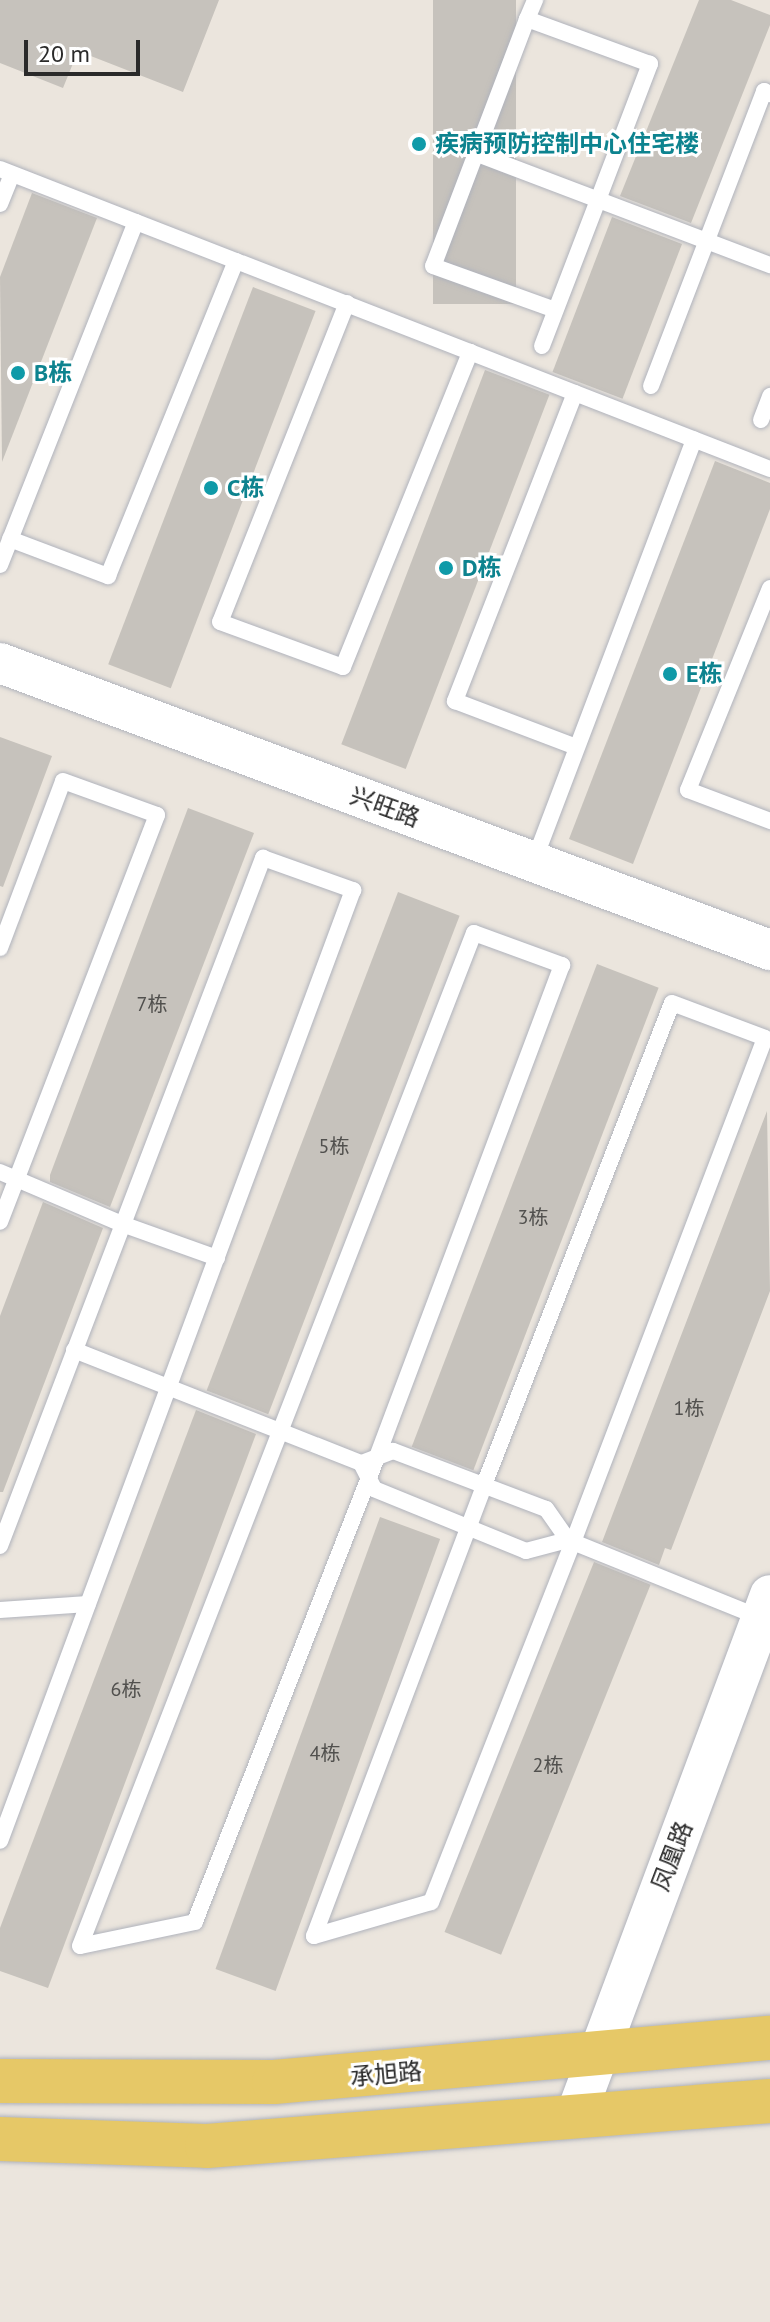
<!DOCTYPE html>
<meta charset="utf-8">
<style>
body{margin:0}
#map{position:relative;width:770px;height:2322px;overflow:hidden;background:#ebe5dd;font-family:"PT Sans","Noto Sans SC",sans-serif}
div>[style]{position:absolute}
.building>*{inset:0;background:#c6c2bc;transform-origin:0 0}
.roads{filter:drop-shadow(0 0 2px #b0b3bc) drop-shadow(0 0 2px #b0b3bc)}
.service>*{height:16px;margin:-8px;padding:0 8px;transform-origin:8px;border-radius:8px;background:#fff}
.tertiary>*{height:40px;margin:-20px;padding:0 20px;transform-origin:20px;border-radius:20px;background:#fff}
.primary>*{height:44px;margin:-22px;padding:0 22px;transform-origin:22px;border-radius:22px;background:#e6c867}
.dots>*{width:22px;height:22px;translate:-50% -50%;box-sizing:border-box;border:4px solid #fff;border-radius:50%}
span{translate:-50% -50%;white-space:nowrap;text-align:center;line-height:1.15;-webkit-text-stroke:6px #fff;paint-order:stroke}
.number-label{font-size:20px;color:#51504e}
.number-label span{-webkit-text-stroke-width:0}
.culture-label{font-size:24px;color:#0d838f;font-weight:700}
.left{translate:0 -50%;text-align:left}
.street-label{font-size:24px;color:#2a2a2a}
.scale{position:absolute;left:24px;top:40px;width:116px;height:36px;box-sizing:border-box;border:4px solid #2a2a2a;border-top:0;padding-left:10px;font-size:24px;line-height:28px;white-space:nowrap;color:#2a2a2a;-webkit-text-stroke:6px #fff;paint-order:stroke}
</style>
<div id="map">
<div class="building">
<div style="clip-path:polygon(0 0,219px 0,183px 92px,78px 51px,63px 88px,0 63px)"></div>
<div style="left:433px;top:0;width:83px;height:304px"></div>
<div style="clip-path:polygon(699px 0,731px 0,770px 15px,770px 25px,691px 223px,620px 196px)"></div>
<div style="clip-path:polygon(32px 193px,97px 218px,2px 462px,0 277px)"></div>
<div style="left:612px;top:217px;width:75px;height:166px;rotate:21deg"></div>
<div style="left:253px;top:287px;width:67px;height:404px;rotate:21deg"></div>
<div style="left:485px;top:370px;width:69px;height:401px;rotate:21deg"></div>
<div style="clip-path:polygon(715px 461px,770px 483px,770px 509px,633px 864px,569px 839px)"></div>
<div style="clip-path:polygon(0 737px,52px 756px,3px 887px,0 886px)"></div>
<div style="clip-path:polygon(188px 808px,254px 833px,110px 1207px,50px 1182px,50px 1175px)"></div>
<div style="left:398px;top:892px;width:66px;height:534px;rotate:21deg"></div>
<div style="left:597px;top:964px;width:66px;height:517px;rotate:21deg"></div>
<div style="clip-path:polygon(767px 1111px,770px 1291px,671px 1550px,665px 1548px,659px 1565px,602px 1542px)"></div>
<div style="clip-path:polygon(43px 1202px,103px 1228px,3px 1492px,0 1492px,0 1316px)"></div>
<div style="clip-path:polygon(196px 1410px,256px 1434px,48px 1988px,0 1971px,0 1928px)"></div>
<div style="left:380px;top:1517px;width:64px;height:481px;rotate:20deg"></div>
<div style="left:594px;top:1562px;width:61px;height:399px;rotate:22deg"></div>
</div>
<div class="roads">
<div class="service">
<div style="left:527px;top:19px;width:21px;rotate:-67deg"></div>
<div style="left:475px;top:153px;width:316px;rotate:20.8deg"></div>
<div style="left:0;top:169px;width:826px;rotate:21.29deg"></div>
<div style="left:0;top:204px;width:32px;rotate:-68deg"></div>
<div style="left:347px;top:303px;width:343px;rotate:111.7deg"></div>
<div style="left:220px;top:622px;width:131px;rotate:20.1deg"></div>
<div style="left:343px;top:667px;width:340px;rotate:-68deg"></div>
<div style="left:542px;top:346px;width:156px;rotate:-69deg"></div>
<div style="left:598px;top:200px;width:146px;rotate:-69.1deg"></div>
<div style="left:650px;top:64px;width:131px;rotate:-159.9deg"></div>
<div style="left:527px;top:19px;width:264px;rotate:110.8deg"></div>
<div style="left:433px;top:266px;width:130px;rotate:19.8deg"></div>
<div style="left:651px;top:386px;width:316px;rotate:-69deg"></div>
<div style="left:764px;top:91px;width:7px;rotate:27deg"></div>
<div style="left:575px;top:393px;width:331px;rotate:111.3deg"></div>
<div style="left:455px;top:701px;width:129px;rotate:20.8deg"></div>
<div style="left:761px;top:420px;width:26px;rotate:-69deg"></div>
<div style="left:10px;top:539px;width:105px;rotate:20.7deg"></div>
<div style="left:108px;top:576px;width:340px;rotate:-67.9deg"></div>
<div style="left:0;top:565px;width:369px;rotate:-68.4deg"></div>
<div style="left:770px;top:588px;width:218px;rotate:112.1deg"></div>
<div style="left:688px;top:790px;width:88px;rotate:20.7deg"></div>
<div style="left:534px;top:861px;width:451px;rotate:-69.2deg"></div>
<div style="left:474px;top:933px;width:94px;rotate:20deg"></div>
<div style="left:562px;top:965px;width:526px;rotate:110.61deg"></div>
<div style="left:377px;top:1457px;width:499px;rotate:111.4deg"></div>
<div style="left:195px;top:1922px;width:117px;rotate:168.2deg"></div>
<div style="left:80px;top:1946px;width:1087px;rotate:-68.75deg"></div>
<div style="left:0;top:948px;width:178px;rotate:-69.3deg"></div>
<div style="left:63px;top:781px;width:100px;rotate:19.9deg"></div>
<div style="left:157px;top:815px;width:436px;rotate:111.1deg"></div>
<div style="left:672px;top:1003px;width:99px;rotate:20.6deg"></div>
<div style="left:765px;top:1038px;width:539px;rotate:110.85deg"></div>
<div style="left:573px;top:1542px;width:387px;rotate:111.5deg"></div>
<div style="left:431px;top:1902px;width:122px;rotate:163.8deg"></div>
<div style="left:314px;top:1936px;width:482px;rotate:-69.3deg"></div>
<div style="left:484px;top:1485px;width:517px;rotate:-68.69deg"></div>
<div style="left:0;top:1172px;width:133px;rotate:23.1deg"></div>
<div style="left:122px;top:1224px;width:101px;rotate:19.7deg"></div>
<div style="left:74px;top:1350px;width:308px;rotate:21.5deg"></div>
<div style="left:361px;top:1463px;width:29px;rotate:63deg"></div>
<div style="left:374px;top:1489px;width:164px;rotate:22.2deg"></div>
<div style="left:526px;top:1551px;width:43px;rotate:-14.7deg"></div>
<div style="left:568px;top:1540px;width:38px;rotate:-125deg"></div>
<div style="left:546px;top:1509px;width:164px;rotate:-159.2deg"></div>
<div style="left:393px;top:1451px;width:34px;rotate:159deg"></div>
<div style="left:568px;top:1540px;width:208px;rotate:22deg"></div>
<div style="left:0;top:1546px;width:737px;rotate:-69.08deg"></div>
<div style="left:263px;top:858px;width:96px;rotate:19.6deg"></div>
<div style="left:353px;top:890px;width:1014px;rotate:110.36deg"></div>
<div style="left:0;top:1610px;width:88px;rotate:-3.9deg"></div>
</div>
<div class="tertiary">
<div style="left:0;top:663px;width:822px;rotate:20.44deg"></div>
<div style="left:575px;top:2117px;width:557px;rotate:-69.52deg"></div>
</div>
<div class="primary">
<div style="left:0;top:2081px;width:274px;rotate:0.2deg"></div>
<div style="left:274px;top:2082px;width:498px;rotate:-5.1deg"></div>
<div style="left:0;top:2139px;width:207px;rotate:1.9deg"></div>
<div style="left:207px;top:2146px;width:565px;rotate:-4.57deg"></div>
</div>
</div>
<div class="dots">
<div style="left:419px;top:144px;background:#0f9aa8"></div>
<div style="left:18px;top:373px;background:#0f9aa8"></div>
<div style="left:211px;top:488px;background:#0f9aa8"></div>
<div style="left:446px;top:568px;background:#0f9aa8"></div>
<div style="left:670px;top:674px;background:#0f9aa8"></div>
</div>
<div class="number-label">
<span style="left:152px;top:1004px">7栋</span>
<span style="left:334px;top:1146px">5栋</span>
<span style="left:533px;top:1217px">3栋</span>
<span style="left:689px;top:1408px">1栋</span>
<span style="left:126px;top:1689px">6栋</span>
<span style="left:325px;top:1753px">4栋</span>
<span style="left:548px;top:1765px">2栋</span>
</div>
<div class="culture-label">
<span class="left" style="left:435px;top:144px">疾病预防控制中心住宅楼</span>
<span class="left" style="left:34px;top:373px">B栋</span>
<span class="left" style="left:227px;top:488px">C栋</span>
<span class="left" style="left:462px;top:568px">D栋</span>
<span class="left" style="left:686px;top:674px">E栋</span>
</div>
<div class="street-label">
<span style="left:385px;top:807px;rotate:20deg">兴旺路</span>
<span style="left:672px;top:1856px;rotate:-69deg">凤凰路</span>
<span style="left:386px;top:2074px;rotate:-5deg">承旭路</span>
</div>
<div class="scale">20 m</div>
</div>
